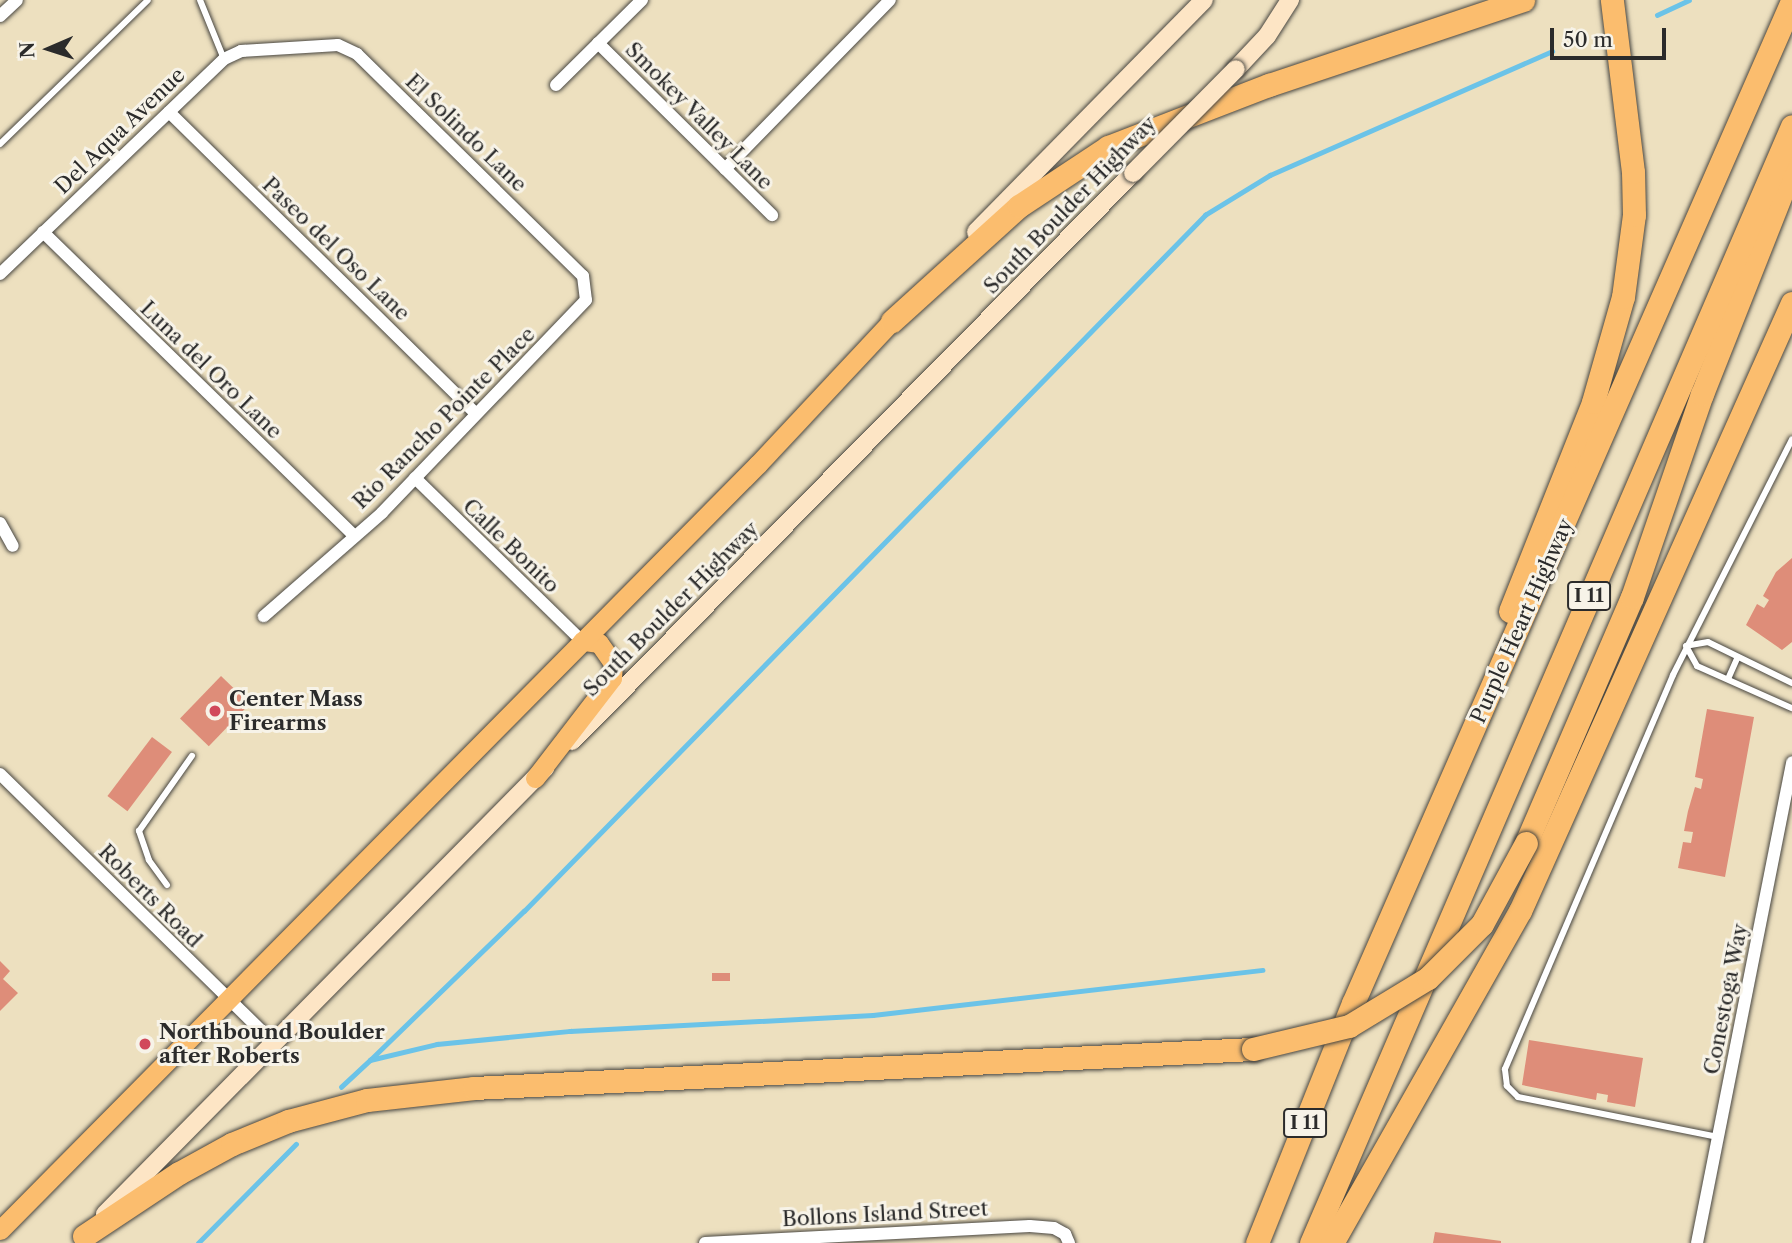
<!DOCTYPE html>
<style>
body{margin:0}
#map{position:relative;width:1792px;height:1243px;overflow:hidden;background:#ede0bf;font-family:"Libre Caslon Text",serif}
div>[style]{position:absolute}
.stream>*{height:4.5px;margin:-2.25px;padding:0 2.25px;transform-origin:2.25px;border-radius:2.25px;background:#6bc3e8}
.building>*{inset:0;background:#de8d79;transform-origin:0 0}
.roads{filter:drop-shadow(0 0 2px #484641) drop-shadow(0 0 2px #484641)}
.lane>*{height:6px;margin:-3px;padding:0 3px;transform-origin:3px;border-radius:3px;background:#fff}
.street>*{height:12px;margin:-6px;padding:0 6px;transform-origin:6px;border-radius:6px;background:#fff}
.secondary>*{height:18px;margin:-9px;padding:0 9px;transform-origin:9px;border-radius:9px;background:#fde5c5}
.primary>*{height:19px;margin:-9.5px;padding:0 9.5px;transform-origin:9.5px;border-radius:9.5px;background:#fbbd6e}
.highway>*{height:23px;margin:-11.5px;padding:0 11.5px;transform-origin:11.5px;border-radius:11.5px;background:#fbbd6e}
.bridges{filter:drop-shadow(0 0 2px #484641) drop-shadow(0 0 2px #484641)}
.secondary-bridge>*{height:18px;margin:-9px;padding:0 9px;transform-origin:9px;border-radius:9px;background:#fde5c5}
.highway-bridge>*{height:23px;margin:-11.5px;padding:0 11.5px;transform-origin:11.5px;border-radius:11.5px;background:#fbbd6e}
.dots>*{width:19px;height:19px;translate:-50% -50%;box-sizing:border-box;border:4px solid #f7f3e8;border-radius:50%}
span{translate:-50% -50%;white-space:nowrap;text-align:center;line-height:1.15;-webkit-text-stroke:6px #f7f3e8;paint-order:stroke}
.shield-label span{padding:2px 5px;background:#f7f3e8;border:2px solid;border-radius:5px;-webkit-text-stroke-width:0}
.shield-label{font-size:19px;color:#2b2b2b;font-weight:700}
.street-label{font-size:21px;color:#2b2b2b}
.poi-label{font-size:21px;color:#2b2b2b;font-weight:700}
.left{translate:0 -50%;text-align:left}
.north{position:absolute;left:14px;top:14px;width:70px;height:70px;-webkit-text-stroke:5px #f7f3e8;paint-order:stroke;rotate:267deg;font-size:19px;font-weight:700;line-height:28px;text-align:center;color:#2b2b2b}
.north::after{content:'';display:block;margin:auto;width:24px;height:32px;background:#2b2b2b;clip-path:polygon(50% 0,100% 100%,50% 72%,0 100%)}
.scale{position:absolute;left:1550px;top:28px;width:116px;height:32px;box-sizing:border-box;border:4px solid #2b2b2b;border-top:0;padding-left:9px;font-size:21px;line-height:24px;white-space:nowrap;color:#2b2b2b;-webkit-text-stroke:5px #f7f3e8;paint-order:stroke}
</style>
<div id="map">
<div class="stream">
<div style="left:1657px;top:15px;width:35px;rotate:-25deg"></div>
<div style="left:370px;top:1060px;width:214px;rotate:-44.1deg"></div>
<div style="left:524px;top:911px;width:974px;rotate:-45.62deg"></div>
<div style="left:1205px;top:215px;width:76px;rotate:-31.6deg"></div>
<div style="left:1270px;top:175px;width:308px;rotate:-23.7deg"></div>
<div style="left:341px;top:1087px;width:40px;rotate:-43deg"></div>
<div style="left:370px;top:1060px;width:69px;rotate:-13.4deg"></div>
<div style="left:437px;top:1044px;width:134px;rotate:-5.6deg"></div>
<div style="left:570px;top:1031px;width:303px;rotate:-3deg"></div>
<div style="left:873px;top:1015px;width:392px;rotate:-6.6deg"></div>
<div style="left:198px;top:1243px;width:139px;rotate:-45.3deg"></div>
</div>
<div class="building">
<div style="clip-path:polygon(1792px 558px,1792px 642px,1782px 650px,1746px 625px,1757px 604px,1764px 608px,1769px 600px,1763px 596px,1776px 572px)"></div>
<div style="left:221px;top:676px;width:40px;height:59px;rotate:44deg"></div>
<div style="clip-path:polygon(1707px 709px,1754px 717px,1725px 877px,1678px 868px,1683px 842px,1691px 843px,1693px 832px,1684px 831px,1688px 811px,1695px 787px,1701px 789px,1703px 779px,1695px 777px)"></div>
<div style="left:152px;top:737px;width:25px;height:74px;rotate:37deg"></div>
<div style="clip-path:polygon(0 961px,10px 971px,3px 979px,18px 993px,0 1011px)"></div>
<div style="left:730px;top:973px;width:8px;height:18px;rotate:90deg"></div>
<div style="clip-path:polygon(1529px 1040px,1643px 1058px,1635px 1107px,1607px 1102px,1608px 1095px,1597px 1093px,1596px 1100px,1522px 1085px)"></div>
<div style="clip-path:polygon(1435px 1232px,1501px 1241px,1501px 1243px,1433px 1243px)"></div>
</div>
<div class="roads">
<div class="lane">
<div style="left:200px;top:0;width:64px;rotate:67.9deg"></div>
<div style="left:0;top:144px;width:206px;rotate:-44.2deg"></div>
<div style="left:1728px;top:679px;width:24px;rotate:-66deg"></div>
<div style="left:1792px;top:683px;width:93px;rotate:-154deg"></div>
<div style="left:1708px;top:642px;width:22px;rotate:170deg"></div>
<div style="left:1686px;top:646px;width:23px;rotate:61deg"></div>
<div style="left:1697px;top:666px;width:104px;rotate:23.9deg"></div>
<div style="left:167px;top:885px;width:31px;rotate:-126deg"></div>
<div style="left:149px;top:860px;width:31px;rotate:-109deg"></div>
<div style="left:139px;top:831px;width:92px;rotate:-54.8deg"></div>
<div style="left:1718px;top:1137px;width:204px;rotate:-168.7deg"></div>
<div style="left:1518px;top:1097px;width:16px;rotate:-135deg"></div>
<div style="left:1507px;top:1086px;width:17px;rotate:-97deg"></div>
<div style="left:1505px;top:1069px;width:428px;rotate:-66.9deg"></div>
<div style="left:1673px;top:675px;width:264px;rotate:-63.2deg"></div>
</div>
<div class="street">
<div style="left:0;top:16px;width:23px;rotate:-43deg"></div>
<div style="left:598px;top:43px;width:245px;rotate:44.7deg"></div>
<div style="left:556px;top:85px;width:121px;rotate:-44.7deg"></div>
<div style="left:169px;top:112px;width:429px;rotate:44.5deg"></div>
<div style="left:725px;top:169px;width:236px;rotate:-45.7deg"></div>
<div style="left:43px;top:232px;width:432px;rotate:44.3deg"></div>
<div style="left:0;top:274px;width:310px;rotate:-43.8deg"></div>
<div style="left:224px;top:59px;width:19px;rotate:-25deg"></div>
<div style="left:241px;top:51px;width:97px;rotate:-3.5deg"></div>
<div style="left:338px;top:45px;width:21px;rotate:25deg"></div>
<div style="left:357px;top:54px;width:317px;rotate:44.5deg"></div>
<div style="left:583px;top:276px;width:24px;rotate:83deg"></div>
<div style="left:586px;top:300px;width:295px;rotate:133.8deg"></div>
<div style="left:382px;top:513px;width:157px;rotate:138.9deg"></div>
<div style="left:415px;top:478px;width:233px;rotate:44.3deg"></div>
<div style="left:0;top:523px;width:26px;rotate:61deg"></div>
<div style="left:0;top:774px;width:384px;rotate:44.5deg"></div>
<div style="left:705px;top:1243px;width:325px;rotate:-3deg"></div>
<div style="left:1030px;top:1226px;width:24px;rotate:5deg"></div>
<div style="left:1054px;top:1228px;width:13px;rotate:29deg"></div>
<div style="left:1065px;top:1234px;width:10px;rotate:66deg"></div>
<div style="left:1697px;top:1243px;width:490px;rotate:-78.8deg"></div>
</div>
<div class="secondary">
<div style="left:1236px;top:69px;width:45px;rotate:-46.8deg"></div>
<div style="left:1267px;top:36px;width:43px;rotate:-57.4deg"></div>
<div style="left:976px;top:232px;width:325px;rotate:-45.5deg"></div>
<div style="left:572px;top:741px;width:798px;rotate:-45.36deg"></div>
<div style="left:105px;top:1214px;width:627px;rotate:-45.39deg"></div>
</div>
<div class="primary">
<div style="left:535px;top:778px;width:126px;rotate:-52.4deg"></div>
<div style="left:612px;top:678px;width:15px;rotate:-86deg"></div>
<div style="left:613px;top:663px;width:24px;rotate:-125deg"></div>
<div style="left:599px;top:643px;width:17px;rotate:-173deg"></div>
<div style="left:0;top:1230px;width:1078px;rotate:-45.3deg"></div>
<div style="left:758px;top:464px;width:196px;rotate:-46.9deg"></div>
</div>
<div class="highway">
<div style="left:892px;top:321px;width:171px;rotate:-42.2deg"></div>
<div style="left:1019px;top:206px;width:107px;rotate:-33.5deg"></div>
<div style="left:1108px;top:147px;width:173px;rotate:-21.1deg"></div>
<div style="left:1269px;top:85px;width:268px;rotate:-18.5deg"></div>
<div style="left:1510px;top:611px;width:225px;rotate:-68.3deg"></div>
<div style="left:1593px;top:402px;width:109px;rotate:-74.1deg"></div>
<div style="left:1623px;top:297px;width:83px;rotate:-82.4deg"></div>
<div style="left:1634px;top:215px;width:43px;rotate:-91.3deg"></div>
<div style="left:1633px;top:172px;width:173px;rotate:-97deg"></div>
<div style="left:1526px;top:843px;width:268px;rotate:-66.7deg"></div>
<div style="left:1632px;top:597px;width:215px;rotate:-71deg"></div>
<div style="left:1702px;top:394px;width:244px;rotate:-68.4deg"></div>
<div style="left:84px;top:1236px;width:114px;rotate:-33.6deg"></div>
<div style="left:179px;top:1173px;width:60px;rotate:-28.7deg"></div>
<div style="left:232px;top:1144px;width:61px;rotate:-22.3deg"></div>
<div style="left:288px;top:1121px;width:82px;rotate:-14.9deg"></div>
<div style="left:367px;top:1100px;width:108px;rotate:-6.4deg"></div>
<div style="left:474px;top:1088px;width:780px;rotate:-2.87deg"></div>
<div style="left:1257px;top:1243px;width:258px;rotate:-68.2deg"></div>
<div style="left:1353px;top:1003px;width:1094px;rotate:-66.34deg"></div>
<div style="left:1311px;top:1243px;width:1216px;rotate:-66.7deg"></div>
<div style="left:1332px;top:1243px;width:382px;rotate:-60.5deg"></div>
<div style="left:1520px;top:911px;width:666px;rotate:-65.9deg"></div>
</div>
</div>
<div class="bridges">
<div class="secondary-bridge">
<div style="left:1133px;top:173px;width:146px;rotate:-45.3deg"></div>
</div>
<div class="highway-bridge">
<div style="left:1253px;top:1049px;width:99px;rotate:-13.5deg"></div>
<div style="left:1349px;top:1026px;width:92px;rotate:-31.3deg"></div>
<div style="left:1428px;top:978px;width:76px;rotate:-45deg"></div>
<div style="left:1482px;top:924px;width:92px;rotate:-61.5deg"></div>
</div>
</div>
<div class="dots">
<div style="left:215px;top:711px;background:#d1495b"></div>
<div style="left:145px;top:1044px;background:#d1495b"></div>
</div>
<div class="shield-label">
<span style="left:1589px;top:596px">I 11</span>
<span style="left:1305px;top:1123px">I 11</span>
</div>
<div class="street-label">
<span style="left:699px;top:116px;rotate:45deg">Smokey Valley Lane</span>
<span style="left:120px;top:131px;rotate:-44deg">Del Aqua Avenue</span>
<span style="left:466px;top:133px;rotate:44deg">El Solindo Lane</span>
<span style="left:1070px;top:205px;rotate:-46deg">South Boulder Highway</span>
<span style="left:336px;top:249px;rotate:44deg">Paseo del Oso Lane</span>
<span style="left:211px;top:370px;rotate:44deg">Luna del Oro Lane</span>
<span style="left:444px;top:418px;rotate:-45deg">Rio Rancho Pointe Place</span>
<span style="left:511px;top:546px;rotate:44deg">Calle Bonito</span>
<span style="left:671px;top:609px;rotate:-45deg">South Boulder Highway</span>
<span style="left:1522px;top:621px;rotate:-66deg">Purple Heart Highway</span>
<span style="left:150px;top:896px;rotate:45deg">Roberts Road</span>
<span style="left:1726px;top:999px;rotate:-79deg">Conestoga Way</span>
<span style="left:885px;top:1214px;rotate:-3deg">Bollons Island Street</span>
</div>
<div class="poi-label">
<span class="left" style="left:229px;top:711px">Center Mass<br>Firearms</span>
<span class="left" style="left:159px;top:1044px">Northbound Boulder<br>after Roberts</span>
</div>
<div class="north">N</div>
<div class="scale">50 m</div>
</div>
